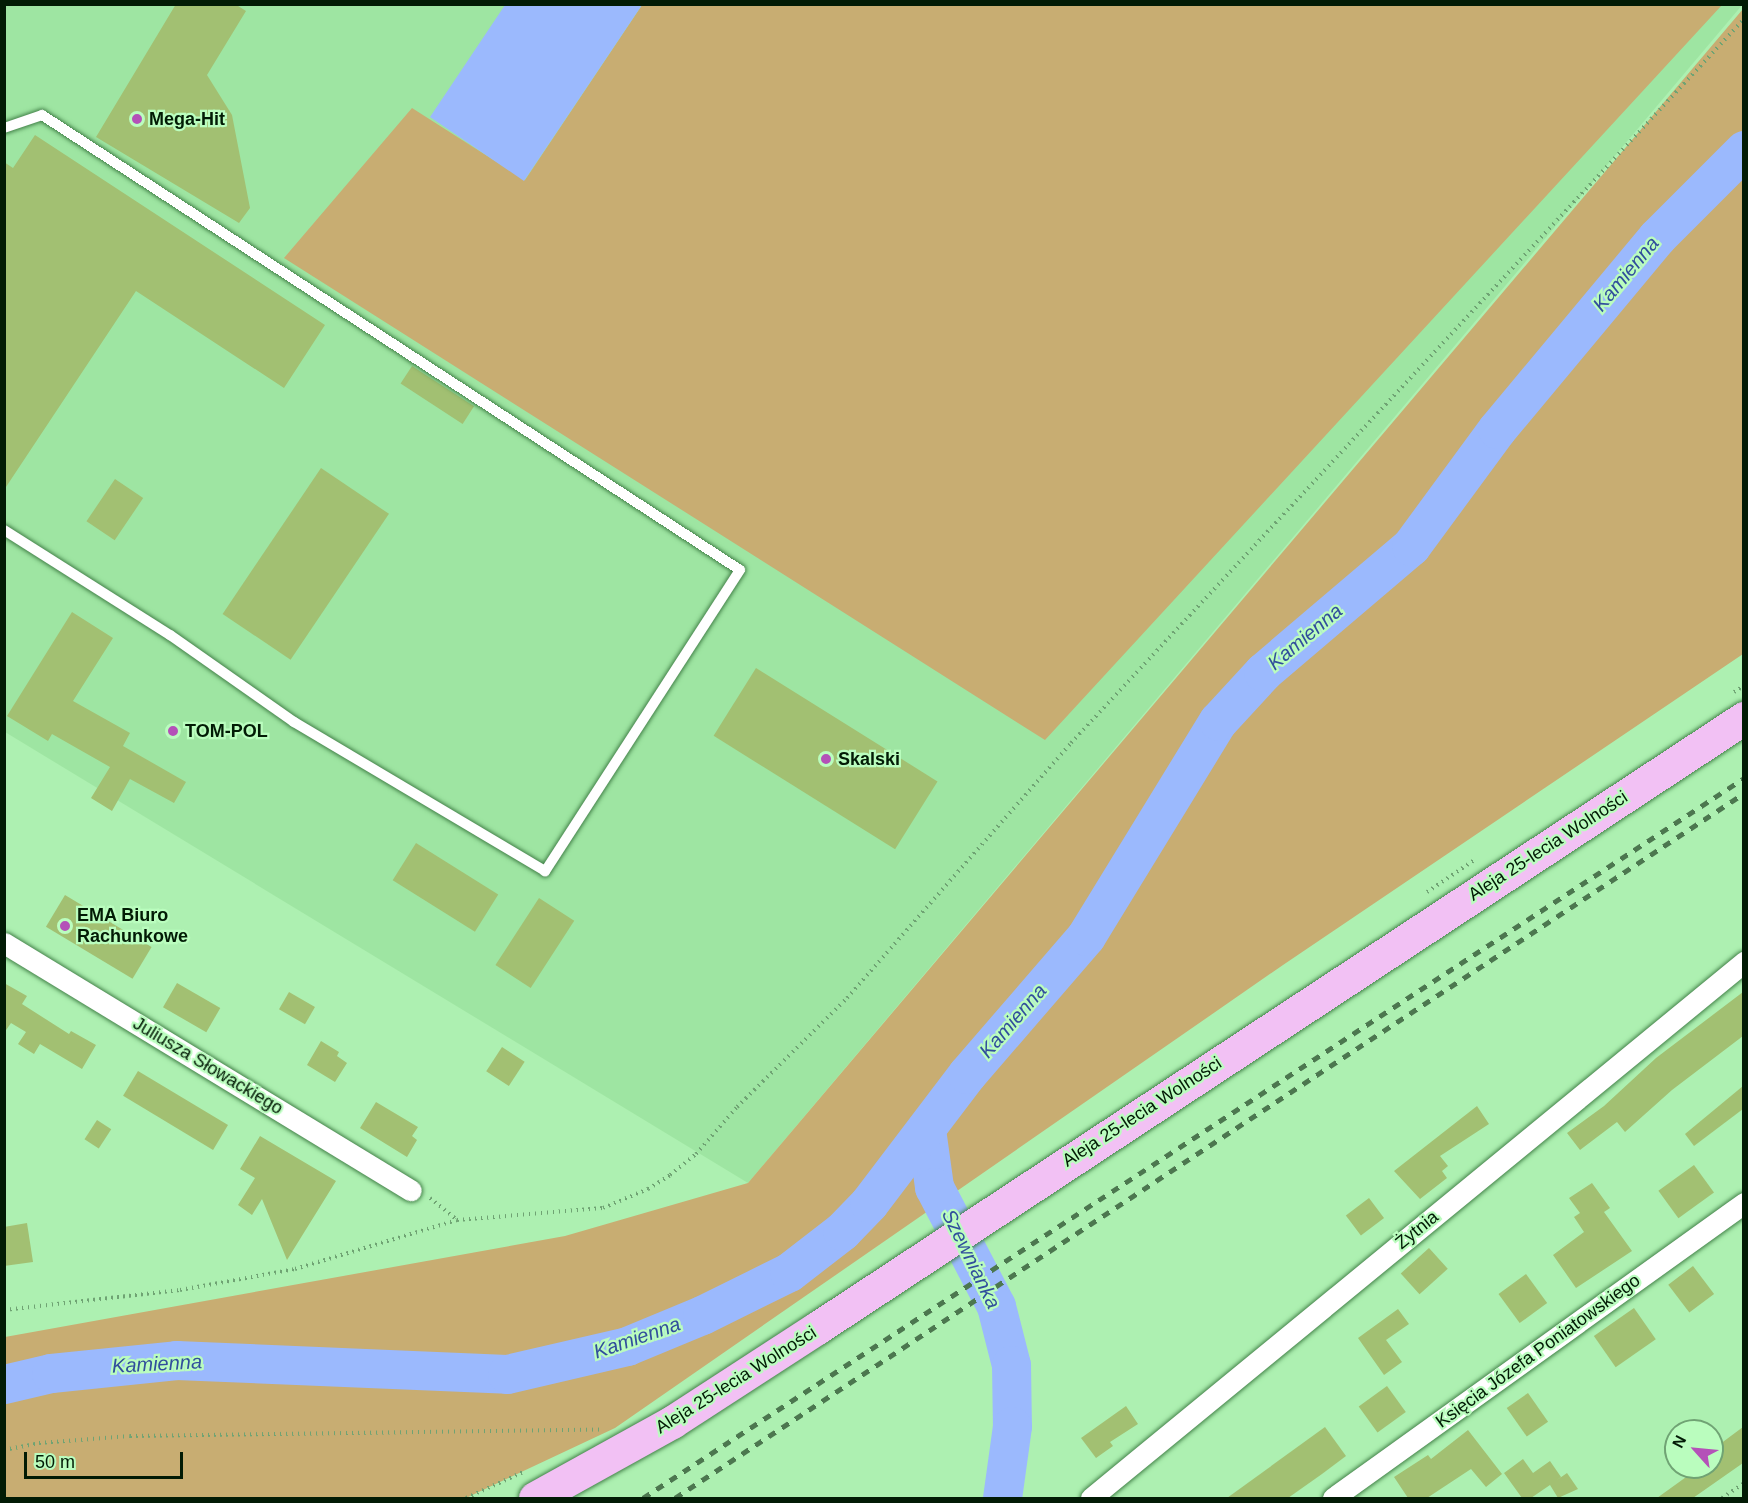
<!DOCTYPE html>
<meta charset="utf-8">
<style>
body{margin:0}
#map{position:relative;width:1748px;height:1503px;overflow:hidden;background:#adf0b1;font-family:Helvetica,sans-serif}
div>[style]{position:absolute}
.built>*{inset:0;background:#9ee5a2}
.green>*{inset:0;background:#c8ad72}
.water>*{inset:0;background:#9bb9fd}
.river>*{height:39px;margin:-19.5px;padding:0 19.5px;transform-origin:19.5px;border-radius:19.5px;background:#9bb9fd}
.building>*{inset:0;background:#a2c072;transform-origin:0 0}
.path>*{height:4px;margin-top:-2px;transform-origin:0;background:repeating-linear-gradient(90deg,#6fa373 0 1.5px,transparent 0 6px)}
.roads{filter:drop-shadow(0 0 2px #438249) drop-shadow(0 0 2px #438249)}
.lane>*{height:10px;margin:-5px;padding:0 5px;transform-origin:5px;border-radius:5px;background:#fff}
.street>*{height:21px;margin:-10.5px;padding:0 10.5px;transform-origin:10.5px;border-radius:10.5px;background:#fff}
.primary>*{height:33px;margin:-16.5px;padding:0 16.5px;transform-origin:16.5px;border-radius:16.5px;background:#f2c1f4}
.rail>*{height:4.5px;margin-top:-2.25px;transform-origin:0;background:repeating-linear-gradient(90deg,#4c774f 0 8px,transparent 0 16px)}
.dots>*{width:16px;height:16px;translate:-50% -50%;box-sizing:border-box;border:3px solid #bafdbe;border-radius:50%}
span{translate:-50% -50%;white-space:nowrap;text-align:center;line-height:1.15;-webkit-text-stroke:4.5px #bafdbe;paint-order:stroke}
.poi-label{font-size:18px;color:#021b05;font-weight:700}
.left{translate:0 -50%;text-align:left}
.street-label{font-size:18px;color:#021b05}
.water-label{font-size:20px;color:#314e9c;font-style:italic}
.frame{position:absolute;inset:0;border:6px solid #021b05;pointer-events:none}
.north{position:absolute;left:1664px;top:1419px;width:60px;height:60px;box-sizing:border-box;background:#bafdbe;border:2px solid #70a374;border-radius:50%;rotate:297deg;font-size:16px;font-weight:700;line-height:24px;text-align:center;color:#021b05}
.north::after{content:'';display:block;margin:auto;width:21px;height:27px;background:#b451b8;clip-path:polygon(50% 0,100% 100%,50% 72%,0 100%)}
.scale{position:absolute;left:24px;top:1452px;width:159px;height:27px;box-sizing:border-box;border:3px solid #021b05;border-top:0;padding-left:8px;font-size:18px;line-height:21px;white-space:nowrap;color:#021b05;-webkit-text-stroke:4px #bafdbe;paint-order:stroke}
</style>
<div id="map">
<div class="built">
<div style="clip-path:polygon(1743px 4px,748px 1183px,5px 732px,4px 5px)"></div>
</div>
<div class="green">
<div style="clip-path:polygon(642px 5px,1722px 5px,1045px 740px,284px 258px,412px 108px,525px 180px)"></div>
<div style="clip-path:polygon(1743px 9px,1743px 654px,1283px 965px,615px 1428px,466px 1498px,5px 1498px,5px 1337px,565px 1236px,748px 1183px)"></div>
</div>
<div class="water">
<div style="clip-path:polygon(505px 5px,642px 5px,524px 181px,430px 117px)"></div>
</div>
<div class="river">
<div style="left:926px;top:1129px;width:59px;rotate:82.1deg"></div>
<div style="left:934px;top:1187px;width:134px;rotate:62.5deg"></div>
<div style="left:996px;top:1306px;width:61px;rotate:75.7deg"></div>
<div style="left:1011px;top:1365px;width:61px;rotate:89.1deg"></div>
<div style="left:1012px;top:1426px;width:73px;rotate:97.9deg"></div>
<div style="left:4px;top:1384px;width:48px;rotate:-13.2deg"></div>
<div style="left:51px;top:1373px;width:126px;rotate:-5.9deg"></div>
<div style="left:176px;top:1360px;width:331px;rotate:2.4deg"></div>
<div style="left:507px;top:1374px;width:123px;rotate:-13.1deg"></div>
<div style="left:627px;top:1346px;width:81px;rotate:-22.5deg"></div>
<div style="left:702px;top:1315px;width:97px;rotate:-26.3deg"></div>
<div style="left:789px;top:1272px;width:67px;rotate:-37.7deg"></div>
<div style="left:842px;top:1231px;width:39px;rotate:-46deg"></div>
<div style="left:869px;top:1203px;width:162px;rotate:-52.8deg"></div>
<div style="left:967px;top:1074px;width:182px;rotate:-49.2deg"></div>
<div style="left:1086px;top:936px;width:252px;rotate:-58.5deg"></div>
<div style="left:1218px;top:721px;width:67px;rotate:-47.4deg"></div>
<div style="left:1263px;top:672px;width:194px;rotate:-40.4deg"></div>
<div style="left:1411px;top:546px;width:145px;rotate:-53.7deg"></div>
<div style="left:1497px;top:429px;width:250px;rotate:-50.2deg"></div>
<div style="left:1657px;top:237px;width:123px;rotate:-45deg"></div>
</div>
<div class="building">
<div style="clip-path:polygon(176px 4px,235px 4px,246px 11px,207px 75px,232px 115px,250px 208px,239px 223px,96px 137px)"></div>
<div style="clip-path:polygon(35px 135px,325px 325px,284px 388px,136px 291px,4px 490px,4px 162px,13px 168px)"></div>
<div style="left:412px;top:366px;width:74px;height:21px;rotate:33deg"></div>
<div style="left:321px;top:468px;width:82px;height:176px;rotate:34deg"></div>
<div style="left:115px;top:479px;width:34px;height:51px;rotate:34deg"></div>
<div style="clip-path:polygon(72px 612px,113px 638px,73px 701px,130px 733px,123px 746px,186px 782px,174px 803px,130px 779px,112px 811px,91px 798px,110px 767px,52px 734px,48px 741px,7px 716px)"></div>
<div style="left:756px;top:668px;width:214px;height:80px;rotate:32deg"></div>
<div style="left:416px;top:843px;width:97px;height:44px;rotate:32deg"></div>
<div style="left:65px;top:895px;width:101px;height:37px;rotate:31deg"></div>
<div style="left:539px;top:898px;width:42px;height:80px;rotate:33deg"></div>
<div style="clip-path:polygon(4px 983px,27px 996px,22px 1004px,69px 1034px,71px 1031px,96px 1045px,82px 1069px,40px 1044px,34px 1054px,18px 1044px,26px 1032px,11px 1023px,4px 1033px)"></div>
<div style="left:177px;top:983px;width:50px;height:28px;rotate:30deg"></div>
<div style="left:289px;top:992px;width:30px;height:20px;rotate:30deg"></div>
<div style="clip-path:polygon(1743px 992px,1743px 1036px,1672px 1090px,1625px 1132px,1617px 1122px,1580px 1150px,1567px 1133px,1604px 1106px,1656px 1058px)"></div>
<div style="clip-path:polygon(321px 1041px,339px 1052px,337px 1056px,347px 1063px,335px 1082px,307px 1065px)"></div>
<div style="left:502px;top:1047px;width:27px;height:29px;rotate:33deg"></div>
<div style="left:138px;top:1071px;width:105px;height:29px;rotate:31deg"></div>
<div style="clip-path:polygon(1743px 1086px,1743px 1109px,1694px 1146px,1685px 1134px)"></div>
<div style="clip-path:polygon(376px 1102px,418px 1127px,412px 1136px,417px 1140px,407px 1157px,360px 1128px)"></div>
<div style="clip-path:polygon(1477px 1106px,1489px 1124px,1440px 1156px,1448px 1166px,1442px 1171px,1447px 1178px,1420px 1199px,1394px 1171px)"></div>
<div style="left:97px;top:1120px;width:17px;height:23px;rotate:33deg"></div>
<div style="clip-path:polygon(260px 1136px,336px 1181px,287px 1260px,262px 1199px,252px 1215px,238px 1205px,255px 1178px,240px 1169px)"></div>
<div style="left:1694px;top:1165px;width:34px;height:44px;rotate:54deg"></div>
<div style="clip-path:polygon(1592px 1183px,1610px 1208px,1604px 1212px,1632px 1251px,1576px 1288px,1553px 1255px,1584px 1232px,1574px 1217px,1580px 1213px,1569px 1198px)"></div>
<div style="left:1369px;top:1198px;width:25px;height:29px;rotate:53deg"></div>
<div style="clip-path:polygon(27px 1223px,33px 1262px,4px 1266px,4px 1227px)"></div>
<div style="left:1429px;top:1248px;width:28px;height:38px;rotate:48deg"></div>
<div style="left:1693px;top:1266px;width:35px;height:31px;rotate:53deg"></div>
<div style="left:1526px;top:1274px;width:36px;height:34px;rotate:54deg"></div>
<div style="left:1634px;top:1308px;width:38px;height:49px;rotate:55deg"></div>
<div style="clip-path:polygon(1398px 1309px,1409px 1324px,1386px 1340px,1402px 1362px,1384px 1375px,1358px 1338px)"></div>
<div style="left:1387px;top:1386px;width:32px;height:35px;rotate:54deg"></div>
<div style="left:1528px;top:1393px;width:35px;height:26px;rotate:55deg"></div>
<div style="clip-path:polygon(1126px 1406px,1138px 1424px,1110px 1442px,1113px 1446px,1096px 1458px,1081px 1438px)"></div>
<div style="clip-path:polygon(1325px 1427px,1346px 1456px,1322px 1474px,1288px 1498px,1227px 1498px)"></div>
<div style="clip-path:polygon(1743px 1427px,1743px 1463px,1693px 1498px,1657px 1498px,1700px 1467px,1712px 1467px,1712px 1450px)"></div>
<div style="clip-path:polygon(1468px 1430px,1502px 1474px,1486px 1487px,1471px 1469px,1427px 1498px,1408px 1498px,1394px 1477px,1428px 1455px,1431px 1459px)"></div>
<div style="clip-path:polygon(1523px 1459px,1533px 1473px,1550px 1461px,1561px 1477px,1557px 1480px,1567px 1473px,1578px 1489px,1558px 1498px,1550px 1485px,1531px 1498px,1522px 1498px,1504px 1473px)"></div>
</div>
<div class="path">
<div style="left:1734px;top:692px;width:12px;rotate:-31deg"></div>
<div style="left:1427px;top:892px;width:59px;rotate:-34deg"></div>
<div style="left:430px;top:1198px;width:35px;rotate:39deg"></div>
<div style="left:4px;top:1310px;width:177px;rotate:-6.5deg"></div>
<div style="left:180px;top:1290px;width:117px;rotate:-10.3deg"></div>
<div style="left:295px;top:1269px;width:169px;rotate:-16.8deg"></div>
<div style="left:457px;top:1220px;width:146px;rotate:-4.7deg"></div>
<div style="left:603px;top:1208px;width:49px;rotate:-22.9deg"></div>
<div style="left:648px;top:1189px;width:26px;rotate:-32deg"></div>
<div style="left:670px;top:1175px;width:33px;rotate:-39deg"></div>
<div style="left:696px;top:1154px;width:62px;rotate:-48.9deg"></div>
<div style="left:737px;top:1107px;width:155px;rotate:-44.7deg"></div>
<div style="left:847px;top:998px;width:339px;rotate:-48.7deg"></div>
<div style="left:1071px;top:743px;width:988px;rotate:-47.09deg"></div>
<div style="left:4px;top:1450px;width:36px;rotate:-11deg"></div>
<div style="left:39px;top:1443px;width:91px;rotate:-4.4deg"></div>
<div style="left:130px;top:1436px;width:473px;rotate:-0.8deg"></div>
<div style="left:466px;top:1498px;width:63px;rotate:-24.5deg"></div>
<div style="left:1722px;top:1498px;width:27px;rotate:-34deg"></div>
</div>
<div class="roads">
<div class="lane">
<div style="left:4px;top:128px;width:40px;rotate:-18.9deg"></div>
<div style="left:42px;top:115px;width:833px;rotate:33.1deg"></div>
<div style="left:740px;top:570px;width:359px;rotate:122.9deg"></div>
<div style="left:545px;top:871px;width:292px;rotate:-149.3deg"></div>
<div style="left:294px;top:722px;width:151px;rotate:-144.9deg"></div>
<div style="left:170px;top:635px;width:196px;rotate:-147.7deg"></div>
</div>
<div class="street">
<div style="left:4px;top:943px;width:476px;rotate:31.3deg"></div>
<div style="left:1091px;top:1498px;width:845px;rotate:-39.38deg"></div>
<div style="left:1333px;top:1498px;width:506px;rotate:-35.67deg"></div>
</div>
<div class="primary">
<div style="left:535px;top:1498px;width:157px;rotate:-29deg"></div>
<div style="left:672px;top:1422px;width:173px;rotate:-33deg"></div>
<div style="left:817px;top:1328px;width:1110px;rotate:-33.35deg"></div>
</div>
</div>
<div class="rail">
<div style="left:643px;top:1498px;width:1316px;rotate:-33.18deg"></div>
<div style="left:675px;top:1498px;width:1281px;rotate:-33.4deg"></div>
</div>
<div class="dots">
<div style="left:137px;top:119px;background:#b451b8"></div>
<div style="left:173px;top:731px;background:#b451b8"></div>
<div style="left:826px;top:759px;background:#b451b8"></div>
<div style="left:65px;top:926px;background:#b451b8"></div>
</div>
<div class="poi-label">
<span class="left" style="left:149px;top:119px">Mega-Hit</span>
<span class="left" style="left:185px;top:731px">TOM-POL</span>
<span class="left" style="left:838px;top:759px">Skalski</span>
<span class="left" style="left:77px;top:926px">EMA Biuro<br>Rachunkowe</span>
</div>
<div class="street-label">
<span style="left:1548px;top:846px;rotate:-33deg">Aleja 25-lecia Wolności</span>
<span style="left:208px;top:1066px;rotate:31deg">Juliusza Słowackiego</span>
<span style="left:1142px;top:1112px;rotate:-33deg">Aleja 25-lecia Wolności</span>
<span style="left:1417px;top:1230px;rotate:-39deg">Żytnia</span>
<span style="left:1538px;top:1351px;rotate:-36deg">Księcia Józefa Poniatowskiego</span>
<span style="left:736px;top:1380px;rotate:-32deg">Aleja 25-lecia Wolności</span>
</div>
<div class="water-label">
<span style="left:1626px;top:274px;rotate:-50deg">Kamienna</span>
<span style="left:1305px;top:637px;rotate:-40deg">Kamienna</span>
<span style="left:1013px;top:1021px;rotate:-49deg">Kamienna</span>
<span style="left:971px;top:1259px;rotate:64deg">Szewnianka</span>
<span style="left:637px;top:1338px;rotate:-19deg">Kamienna</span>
<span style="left:157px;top:1364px;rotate:-3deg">Kamienna</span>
</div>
<div class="frame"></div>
<div class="north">N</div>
<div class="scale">50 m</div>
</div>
